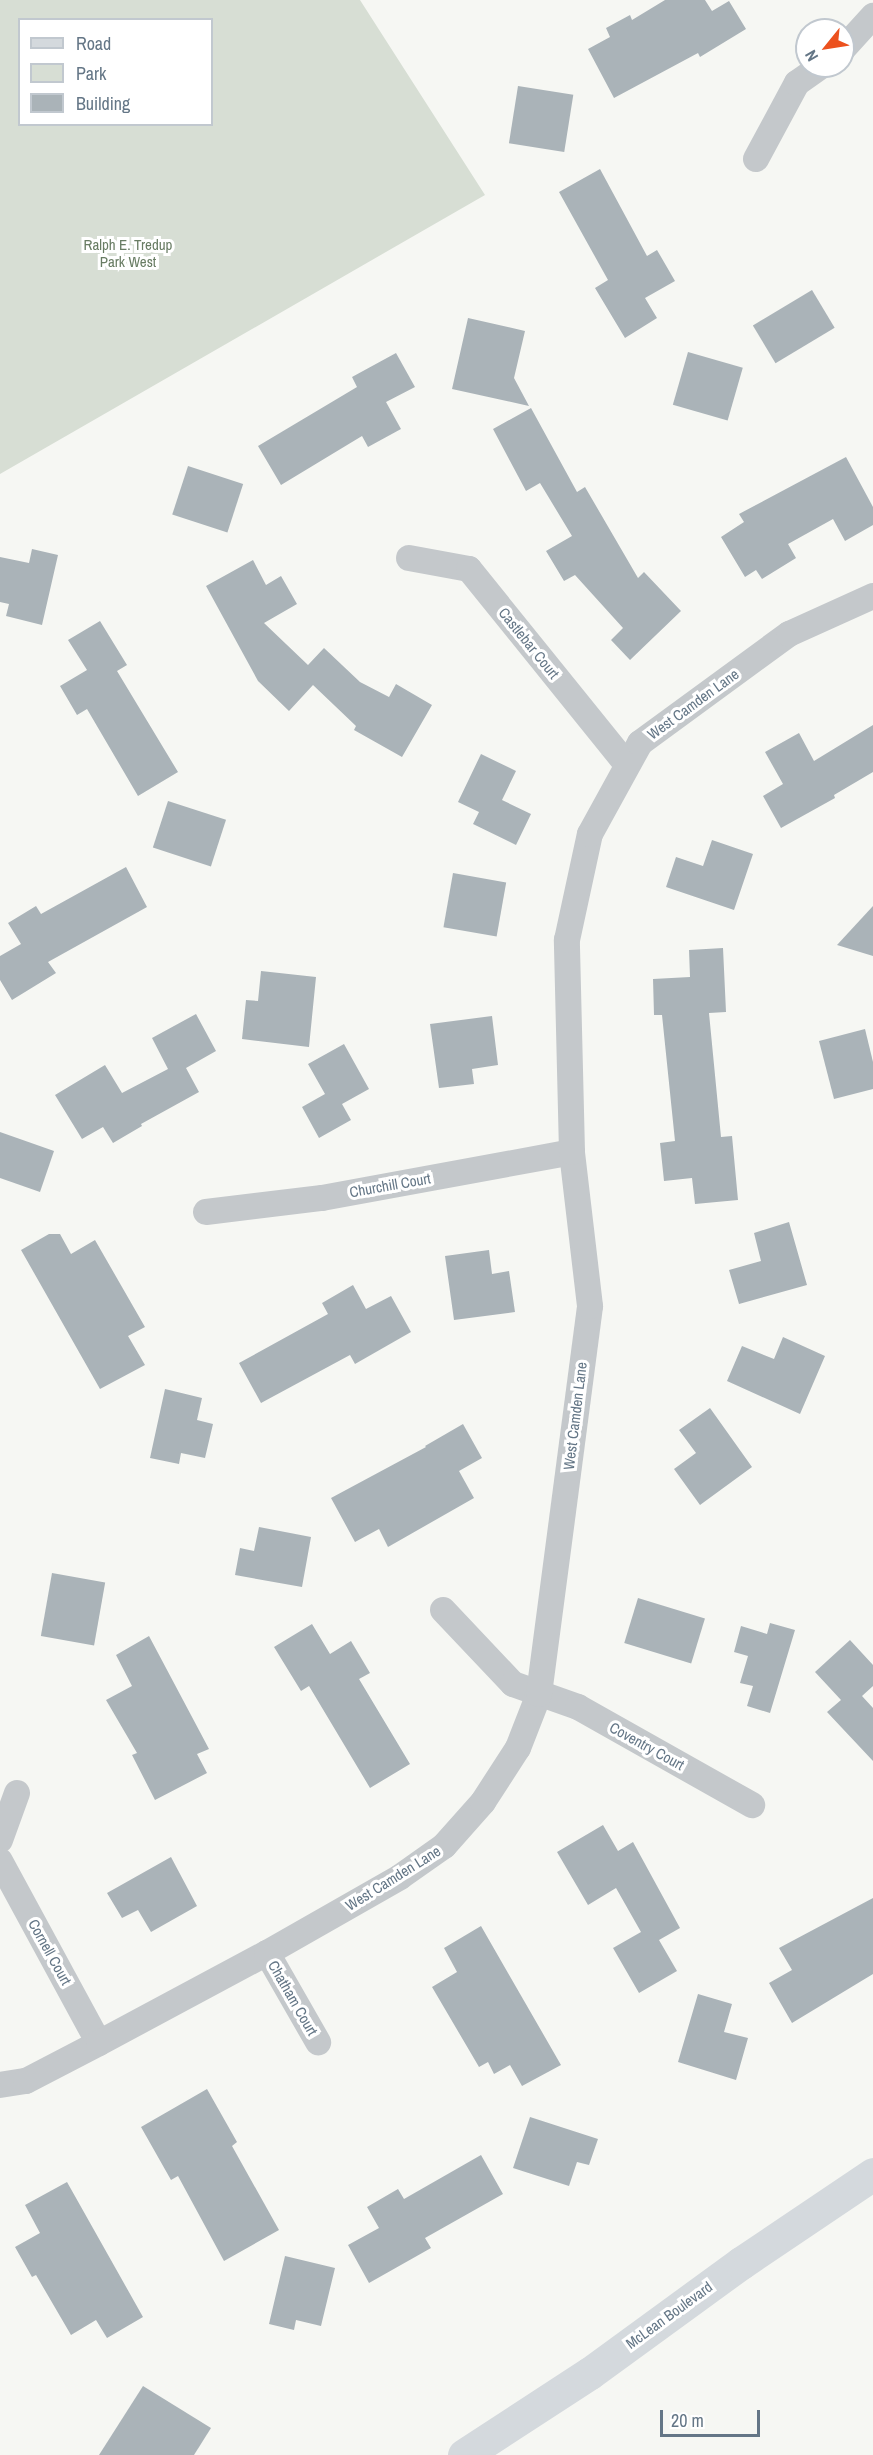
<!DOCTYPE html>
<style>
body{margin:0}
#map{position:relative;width:873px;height:2455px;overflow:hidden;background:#f6f7f3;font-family:"Archivo Narrow",sans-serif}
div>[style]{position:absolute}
.green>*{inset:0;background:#d7ded4}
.building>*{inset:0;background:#aab3b8;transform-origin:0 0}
.minor>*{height:26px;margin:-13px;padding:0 13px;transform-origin:13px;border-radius:13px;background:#c4c8cb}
.secondary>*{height:33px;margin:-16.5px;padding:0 16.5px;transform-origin:16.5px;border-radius:16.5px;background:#d4d9dd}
span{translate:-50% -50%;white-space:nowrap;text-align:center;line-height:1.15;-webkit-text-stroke:6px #fff;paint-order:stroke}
.park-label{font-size:15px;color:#687c63}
.street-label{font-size:15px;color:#647686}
.legend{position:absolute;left:18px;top:18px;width:195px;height:108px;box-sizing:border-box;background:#fff;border:2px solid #c1c8cf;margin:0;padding:8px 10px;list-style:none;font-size:18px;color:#647686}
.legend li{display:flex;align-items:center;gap:12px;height:30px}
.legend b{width:30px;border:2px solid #c1c8cf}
.north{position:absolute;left:795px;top:18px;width:60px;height:60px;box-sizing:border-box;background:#fff;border:2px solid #c1c8cf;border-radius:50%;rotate:240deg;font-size:16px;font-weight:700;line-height:24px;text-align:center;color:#647686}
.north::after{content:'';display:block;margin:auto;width:21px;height:27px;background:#ec511e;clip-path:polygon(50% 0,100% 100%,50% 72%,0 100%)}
.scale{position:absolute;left:660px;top:2410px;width:100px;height:27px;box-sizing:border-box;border:3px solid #647686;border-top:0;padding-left:8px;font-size:18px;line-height:21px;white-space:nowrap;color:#647686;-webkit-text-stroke:4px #fff;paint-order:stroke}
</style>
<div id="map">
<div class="green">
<div style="clip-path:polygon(evenodd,0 0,360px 0,485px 195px,0 474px,0 0,20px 20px,212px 20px,212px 124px,20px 124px,20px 20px)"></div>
</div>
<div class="building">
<div style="clip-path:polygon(665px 0,705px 0,712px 11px,729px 1px,746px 29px,700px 57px,698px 53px,614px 98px,588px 49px,610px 37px,606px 28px,630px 15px,632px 20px)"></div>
<div style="left:518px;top:86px;width:56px;height:58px;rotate:9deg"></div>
<div style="clip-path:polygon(600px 169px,647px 256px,657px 250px,675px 281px,645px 298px,657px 318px,625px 338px,595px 288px,608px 280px,559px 192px)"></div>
<div style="left:812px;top:290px;width:44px;height:69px;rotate:59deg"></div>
<div style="clip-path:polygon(468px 318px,525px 331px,514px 378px,529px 406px,452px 389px)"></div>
<div style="left:688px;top:352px;width:57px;height:55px;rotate:16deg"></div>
<div style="clip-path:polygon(396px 353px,415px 387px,386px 402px,401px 429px,368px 447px,362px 436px,281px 485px,258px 446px,357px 387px,352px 377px)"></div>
<div style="clip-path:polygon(531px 408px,577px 492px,585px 487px,638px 578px,644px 572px,681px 611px,630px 660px,611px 640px,623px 628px,575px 575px,564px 581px,546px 551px,572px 536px,540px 483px,526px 491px,493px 429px)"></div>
<div style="clip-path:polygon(846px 457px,873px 507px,873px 525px,845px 541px,833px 519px,788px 544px,796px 558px,762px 579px,756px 570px,745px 577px,721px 537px,744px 522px,739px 514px)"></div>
<div style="left:188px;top:466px;width:58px;height:51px;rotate:18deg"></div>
<div style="clip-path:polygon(32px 549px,58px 555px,42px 625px,6px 616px,9px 604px,0 602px,0 557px,29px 563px)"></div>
<div style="clip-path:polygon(253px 560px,266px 585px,281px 576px,297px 604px,264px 623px,308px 665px,324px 648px,360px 682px,389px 697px,396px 684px,432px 705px,402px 757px,354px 730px,356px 726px,313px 685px,289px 711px,258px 681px,206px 586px)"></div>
<div style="clip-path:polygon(100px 621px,127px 665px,117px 671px,178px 772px,138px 796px,87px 709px,77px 715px,60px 686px,87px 670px,68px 640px)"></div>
<div style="clip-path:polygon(873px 725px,873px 772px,834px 795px,835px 798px,781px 828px,763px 796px,783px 784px,765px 752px,799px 733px,814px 761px)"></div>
<div style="clip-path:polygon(481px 754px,516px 771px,502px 800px,531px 814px,516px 845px,473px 824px,479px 812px,458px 802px)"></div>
<div style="left:168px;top:801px;width:61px;height:49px;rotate:18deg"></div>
<div style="clip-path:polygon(712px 840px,753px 854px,734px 910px,666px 887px,676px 857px,703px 866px)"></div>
<div style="clip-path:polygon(126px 867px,147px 907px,48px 962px,56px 973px,12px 1000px,0 980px,0 956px,21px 944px,8px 923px,36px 906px,41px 914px)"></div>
<div style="left:453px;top:873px;width:54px;height:55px;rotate:10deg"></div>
<div style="clip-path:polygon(873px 906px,873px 956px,837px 945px)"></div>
<div style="clip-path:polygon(723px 948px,726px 1012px,709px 1013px,721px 1137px,732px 1136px,738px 1200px,695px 1204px,692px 1178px,664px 1181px,660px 1143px,675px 1141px,662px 1015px,654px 1015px,653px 979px,690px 977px,689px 950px)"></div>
<div style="clip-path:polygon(261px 971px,316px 977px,309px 1047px,242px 1039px,246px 1000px,258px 1001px)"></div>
<div style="clip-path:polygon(196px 1014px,216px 1051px,186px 1068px,199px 1092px,141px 1124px,142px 1126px,113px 1143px,103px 1127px,82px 1139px,55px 1095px,105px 1065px,122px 1093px,168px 1069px,152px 1038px)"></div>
<div style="clip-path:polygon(492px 1016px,498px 1065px,472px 1069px,474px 1084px,439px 1088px,430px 1024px)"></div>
<div style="clip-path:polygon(865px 1029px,873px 1062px,873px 1089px,834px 1099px,819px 1041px)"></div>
<div style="clip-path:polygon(344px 1044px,369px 1089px,342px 1104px,351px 1120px,319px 1138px,302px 1107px,325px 1094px,308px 1064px)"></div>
<div style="clip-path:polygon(0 1132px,54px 1151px,40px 1192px,0 1178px)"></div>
<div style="clip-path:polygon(789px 1222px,807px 1285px,739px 1304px,729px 1270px,761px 1261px,754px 1233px)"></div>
<div style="clip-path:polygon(49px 1234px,60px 1234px,71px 1254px,95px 1240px,145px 1327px,128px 1336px,145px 1365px,100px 1389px,21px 1250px)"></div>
<div style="clip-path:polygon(489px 1250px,492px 1274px,509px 1271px,515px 1312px,454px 1320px,445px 1256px)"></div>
<div style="clip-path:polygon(353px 1285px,366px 1309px,391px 1296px,411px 1332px,355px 1364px,350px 1355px,261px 1403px,239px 1363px,328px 1314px,322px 1303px)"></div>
<div style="clip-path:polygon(783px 1337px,825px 1356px,800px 1414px,727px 1381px,742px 1346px,774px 1359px)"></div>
<div style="clip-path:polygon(165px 1389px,202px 1398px,197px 1420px,213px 1424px,205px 1458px,181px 1453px,179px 1464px,150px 1458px)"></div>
<div style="clip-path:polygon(710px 1408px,752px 1467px,700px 1505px,674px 1469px,696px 1453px,679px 1430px)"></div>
<div style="clip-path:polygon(463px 1424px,482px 1458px,459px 1471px,474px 1498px,388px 1547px,379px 1529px,355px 1542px,331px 1498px,426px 1447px,425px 1446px)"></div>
<div style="clip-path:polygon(259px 1527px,311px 1537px,302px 1587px,235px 1575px,240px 1548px,254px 1551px)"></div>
<div style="left:52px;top:1573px;width:54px;height:64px;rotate:10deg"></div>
<div style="left:638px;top:1598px;width:70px;height:47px;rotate:17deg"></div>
<div style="clip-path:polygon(770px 1623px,795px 1630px,770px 1713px,747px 1706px,753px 1686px,740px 1683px,748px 1656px,734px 1652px,741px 1626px,767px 1634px)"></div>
<div style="clip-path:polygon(312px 1624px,330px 1654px,351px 1641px,370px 1673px,359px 1679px,410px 1764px,370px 1788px,309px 1686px,301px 1691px,274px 1647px)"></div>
<div style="clip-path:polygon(149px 1636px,209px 1749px,197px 1754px,207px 1773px,155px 1800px,132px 1755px,137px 1753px,106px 1700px,132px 1686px,116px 1655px)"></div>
<div style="clip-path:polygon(850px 1640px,873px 1665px,873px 1686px,862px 1696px,873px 1708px,873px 1761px,827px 1712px,841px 1700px,815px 1672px)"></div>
<div style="clip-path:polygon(603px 1825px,618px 1851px,633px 1842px,680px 1928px,659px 1940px,677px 1971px,639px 1993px,613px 1948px,641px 1932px,616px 1888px,588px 1905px,557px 1852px)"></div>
<div style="clip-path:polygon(171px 1857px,197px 1906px,151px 1932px,138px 1910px,122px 1918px,107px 1893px)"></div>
<div style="clip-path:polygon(873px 1898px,873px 1974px,792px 2023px,769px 1983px,792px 1970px,779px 1948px)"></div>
<div style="clip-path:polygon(481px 1926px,561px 2065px,522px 2086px,510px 2065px,494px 2074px,488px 2062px,479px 2067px,432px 1987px,457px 1972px,444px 1948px)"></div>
<div style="clip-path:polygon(698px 1994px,732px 2004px,724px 2032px,748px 2038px,736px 2080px,678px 2062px)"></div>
<div style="clip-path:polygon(207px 2089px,237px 2142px,232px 2146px,279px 2230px,224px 2261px,178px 2176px,171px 2180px,141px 2127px)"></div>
<div style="clip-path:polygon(530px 2117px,598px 2139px,589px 2165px,577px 2162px,569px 2186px,513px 2168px)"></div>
<div style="clip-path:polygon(481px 2155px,503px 2194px,425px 2238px,431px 2248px,369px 2283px,348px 2245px,379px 2228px,367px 2207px,398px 2189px,404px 2199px)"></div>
<div style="clip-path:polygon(67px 2182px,143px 2317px,107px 2338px,96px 2320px,71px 2335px,36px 2275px,32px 2277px,15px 2247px,40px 2233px,25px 2205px)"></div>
<div style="clip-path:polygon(285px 2256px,335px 2268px,321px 2326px,296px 2320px,294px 2330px,269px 2324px)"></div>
<div style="clip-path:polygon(143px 2386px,211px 2428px,194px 2455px,99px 2455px)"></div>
</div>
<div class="minor">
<div style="left:843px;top:49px;width:45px;rotate:-47.7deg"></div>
<div style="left:756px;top:159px;width:86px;rotate:-61.7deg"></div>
<div style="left:797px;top:83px;width:29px;rotate:-35deg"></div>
<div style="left:409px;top:558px;width:61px;rotate:10.4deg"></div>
<div style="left:469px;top:569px;width:252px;rotate:51.1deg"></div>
<div style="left:206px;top:1212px;width:117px;rotate:-6.9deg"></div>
<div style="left:322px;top:1198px;width:254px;rotate:-10.4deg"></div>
<div style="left:443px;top:1610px;width:102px;rotate:46.6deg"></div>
<div style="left:513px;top:1684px;width:69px;rotate:19.5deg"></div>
<div style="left:578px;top:1707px;width:200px;rotate:29.4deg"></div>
<div style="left:0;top:1840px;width:50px;rotate:-70.1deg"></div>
<div style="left:0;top:1861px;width:207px;rotate:61.5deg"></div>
<div style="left:267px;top:1953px;width:103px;rotate:60.2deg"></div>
<div style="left:0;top:2085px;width:26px;rotate:-9deg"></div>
<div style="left:26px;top:2081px;width:82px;rotate:-27.5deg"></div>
<div style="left:99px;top:2043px;width:191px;rotate:-28.2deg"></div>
<div style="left:267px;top:1953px;width:153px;rotate:-29.7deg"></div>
<div style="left:400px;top:1877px;width:54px;rotate:-35.2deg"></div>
<div style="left:444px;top:1846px;width:59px;rotate:-48.4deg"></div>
<div style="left:483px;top:1802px;width:64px;rotate:-57.1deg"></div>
<div style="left:518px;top:1748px;width:58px;rotate:-68.7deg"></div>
<div style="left:539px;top:1694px;width:391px;rotate:-82.5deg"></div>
<div style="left:590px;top:1306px;width:155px;rotate:-96.7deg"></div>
<div style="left:572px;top:1152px;width:212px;rotate:-91.4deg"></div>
<div style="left:567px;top:940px;width:108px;rotate:-77.8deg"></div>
<div style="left:590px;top:834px;width:104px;rotate:-61.2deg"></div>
<div style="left:640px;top:743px;width:185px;rotate:-36.2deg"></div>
<div style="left:789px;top:634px;width:92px;rotate:-24.3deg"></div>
</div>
<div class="secondary">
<div style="left:464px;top:2455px;width:150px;rotate:-33.1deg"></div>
<div style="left:590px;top:2373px;width:187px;rotate:-36.1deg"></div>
<div style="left:741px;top:2263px;width:159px;rotate:-34deg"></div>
</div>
<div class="park-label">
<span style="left:128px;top:253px">Ralph E. Tredup<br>Park West</span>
</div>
<div class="street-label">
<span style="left:529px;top:643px;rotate:51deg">Castlebar Court</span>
<span style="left:693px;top:704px;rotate:-36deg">West Camden Lane</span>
<span style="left:390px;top:1185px;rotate:-10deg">Churchill Court</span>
<span style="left:575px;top:1416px;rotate:-83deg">West Camden Lane</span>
<span style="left:647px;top:1746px;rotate:29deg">Coventry Court</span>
<span style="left:393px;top:1878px;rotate:-32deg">West Camden Lane</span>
<span style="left:50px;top:1952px;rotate:61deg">Cornell Court</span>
<span style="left:293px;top:1998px;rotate:60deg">Chatham Court</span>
<span style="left:669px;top:2315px;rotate:-36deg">McLean Boulevard</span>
</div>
<ul class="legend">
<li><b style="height:8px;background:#d4d9dd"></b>Road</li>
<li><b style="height:16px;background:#d7ded4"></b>Park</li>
<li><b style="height:16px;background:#aab3b8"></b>Building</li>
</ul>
<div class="north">N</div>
<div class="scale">20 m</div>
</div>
